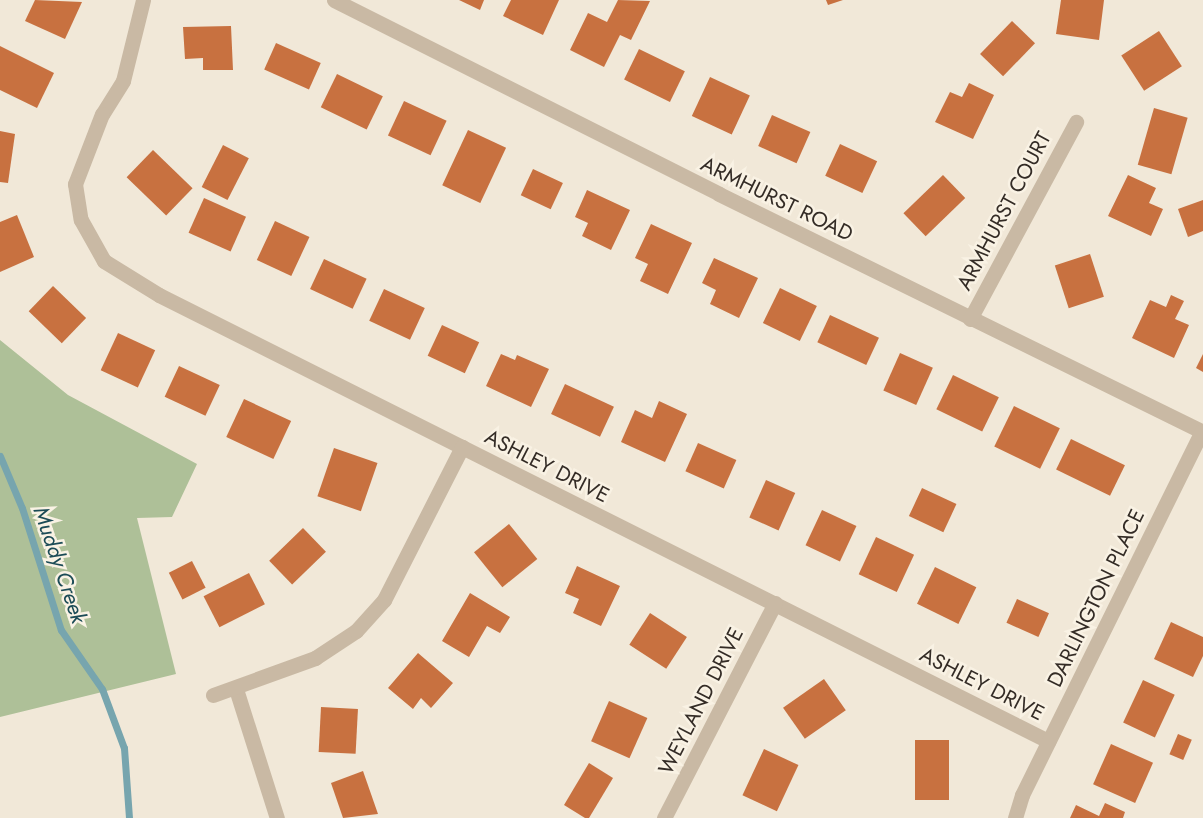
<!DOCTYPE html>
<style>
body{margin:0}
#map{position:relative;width:1203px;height:818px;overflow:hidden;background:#f1e8d8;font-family:Jost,sans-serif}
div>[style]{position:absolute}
.green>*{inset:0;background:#aec098}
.stream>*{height:7px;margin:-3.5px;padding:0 3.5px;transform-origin:3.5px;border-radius:3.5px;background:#77a5ae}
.building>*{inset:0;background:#c87140;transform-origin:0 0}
.minor>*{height:15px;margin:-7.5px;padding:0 7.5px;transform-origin:7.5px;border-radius:7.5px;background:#c9b9a4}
span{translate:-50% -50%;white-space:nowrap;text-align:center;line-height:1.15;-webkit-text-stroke:5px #f9f2e4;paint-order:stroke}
.street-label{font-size:21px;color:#342c26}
.water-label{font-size:22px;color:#1b4b56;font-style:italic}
</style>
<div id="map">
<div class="green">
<div style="clip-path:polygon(0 340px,68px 395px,197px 464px,172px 517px,137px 518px,176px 674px,0 717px)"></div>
</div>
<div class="stream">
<div style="left:0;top:456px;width:56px;rotate:67.1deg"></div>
<div style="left:22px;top:508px;width:128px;rotate:72.3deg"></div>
<div style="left:61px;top:630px;width:72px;rotate:55.2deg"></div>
<div style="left:102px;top:689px;width:63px;rotate:69.6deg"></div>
<div style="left:124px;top:748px;width:70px;rotate:85.9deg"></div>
</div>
<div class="building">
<div style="clip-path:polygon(35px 0,82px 2px,65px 39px,25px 21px)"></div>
<div style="clip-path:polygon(459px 0,484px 0,480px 10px)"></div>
<div style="clip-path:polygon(511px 0,559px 0,543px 35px,503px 16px)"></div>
<div style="clip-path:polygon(618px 0,650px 1px,631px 40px,620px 35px,604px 67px,570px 50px,588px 13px,607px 22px)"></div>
<div style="clip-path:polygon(826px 0,843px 0,828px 5px)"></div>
<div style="clip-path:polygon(1061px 0,1104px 0,1099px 40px,1056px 34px)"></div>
<div style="left:1012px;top:21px;width:32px;height:46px;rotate:44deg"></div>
<div style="clip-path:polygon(231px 26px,233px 70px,203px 70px,203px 58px,185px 59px,183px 27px)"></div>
<div style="left:1159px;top:31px;width:42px;height:45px;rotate:57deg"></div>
<div style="left:276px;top:43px;width:49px;height:29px;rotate:24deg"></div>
<div style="clip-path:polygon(0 46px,54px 73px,37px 108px,0 90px)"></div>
<div style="left:639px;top:49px;width:51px;height:34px;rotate:26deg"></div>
<div style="left:337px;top:74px;width:51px;height:37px;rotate:26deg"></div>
<div style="left:710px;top:77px;width:44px;height:43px;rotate:25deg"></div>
<div style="clip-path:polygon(969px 83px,994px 95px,973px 139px,935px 122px,950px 92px,962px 97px)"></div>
<div style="left:404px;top:101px;width:47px;height:38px;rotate:25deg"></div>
<div style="left:1154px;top:108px;width:35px;height:59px;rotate:16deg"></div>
<div style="left:772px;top:115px;width:42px;height:34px;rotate:24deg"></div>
<div style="left:468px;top:130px;width:42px;height:61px;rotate:25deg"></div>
<div style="clip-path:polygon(0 131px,15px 134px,8px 183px,0 182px)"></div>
<div style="left:840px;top:144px;width:41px;height:35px;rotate:25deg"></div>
<div style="left:223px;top:145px;width:29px;height:47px;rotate:27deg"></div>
<div style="left:153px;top:150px;width:55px;height:38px;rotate:44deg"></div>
<div style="left:533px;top:169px;width:33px;height:29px;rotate:25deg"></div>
<div style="left:943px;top:175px;width:32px;height:55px;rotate:46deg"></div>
<div style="clip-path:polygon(1128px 175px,1156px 188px,1149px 203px,1163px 209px,1151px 236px,1108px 216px)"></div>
<div style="clip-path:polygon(587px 190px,630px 210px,611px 250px,582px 236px,588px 223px,575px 217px)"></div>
<div style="left:204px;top:198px;width:46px;height:38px;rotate:24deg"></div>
<div style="clip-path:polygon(1203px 200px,1203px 231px,1188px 237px,1178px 209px)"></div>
<div style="clip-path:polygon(17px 215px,34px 257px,0 272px,0 222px)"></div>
<div style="left:275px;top:221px;width:38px;height:43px;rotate:25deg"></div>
<div style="clip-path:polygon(651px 224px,692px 243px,668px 294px,640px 281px,648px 264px,635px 258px)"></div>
<div style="left:1090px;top:254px;width:45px;height:37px;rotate:72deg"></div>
<div style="clip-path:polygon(714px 258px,758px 278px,739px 318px,710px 304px,716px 290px,702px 283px)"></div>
<div style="left:324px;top:259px;width:47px;height:33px;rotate:25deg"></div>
<div style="left:53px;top:286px;width:46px;height:35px;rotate:44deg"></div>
<div style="left:780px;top:288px;width:41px;height:39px;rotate:26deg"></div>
<div style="left:384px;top:289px;width:45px;height:35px;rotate:25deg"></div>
<div style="clip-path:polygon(1171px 295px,1184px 301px,1175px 319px,1189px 325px,1174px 358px,1132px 338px,1150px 300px,1166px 307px)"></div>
<div style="left:830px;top:315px;width:54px;height:30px;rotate:25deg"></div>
<div style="left:442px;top:325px;width:41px;height:34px;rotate:25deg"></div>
<div style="left:118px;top:333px;width:41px;height:41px;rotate:25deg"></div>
<div style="left:900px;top:353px;width:36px;height:41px;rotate:24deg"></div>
<div style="clip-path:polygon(501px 354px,515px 360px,517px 355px,549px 369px,531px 407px,486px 386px)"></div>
<div style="clip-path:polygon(1203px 354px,1203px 372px,1196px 368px)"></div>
<div style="left:179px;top:366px;width:45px;height:34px;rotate:25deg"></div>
<div style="left:953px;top:375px;width:51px;height:38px;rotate:26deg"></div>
<div style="left:565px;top:384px;width:54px;height:33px;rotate:25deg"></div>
<div style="left:244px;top:399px;width:52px;height:42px;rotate:25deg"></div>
<div style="clip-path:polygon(659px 401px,687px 414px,665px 462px,621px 442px,635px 410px,652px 418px)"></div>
<div style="left:1014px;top:406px;width:51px;height:45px;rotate:26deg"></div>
<div style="left:1071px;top:439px;width:60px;height:34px;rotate:26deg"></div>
<div style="left:698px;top:443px;width:42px;height:31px;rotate:24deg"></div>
<div style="left:334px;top:448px;width:46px;height:51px;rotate:19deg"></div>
<div style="left:766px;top:480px;width:32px;height:41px;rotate:24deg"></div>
<div style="left:922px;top:488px;width:38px;height:31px;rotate:25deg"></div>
<div style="left:822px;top:510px;width:38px;height:39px;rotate:25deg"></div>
<div style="left:509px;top:524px;width:45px;height:45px;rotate:51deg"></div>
<div style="left:303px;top:528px;width:33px;height:47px;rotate:46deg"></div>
<div style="left:876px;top:537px;width:42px;height:41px;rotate:25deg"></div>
<div style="left:192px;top:561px;width:30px;height:26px;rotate:63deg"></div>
<div style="clip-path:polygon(577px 566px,620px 586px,601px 626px,573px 613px,579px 599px,565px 593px)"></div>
<div style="left:935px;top:567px;width:46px;height:41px;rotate:26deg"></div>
<div style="left:249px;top:573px;width:35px;height:51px;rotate:63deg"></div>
<div style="clip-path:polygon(470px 593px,510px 617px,500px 633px,487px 626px,469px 657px,442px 641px)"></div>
<div style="left:1017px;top:599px;width:35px;height:26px;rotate:24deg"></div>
<div style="left:650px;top:613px;width:44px;height:38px;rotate:33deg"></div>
<div style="clip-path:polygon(1171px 622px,1203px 637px,1203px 656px,1193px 677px,1154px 659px)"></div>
<div style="clip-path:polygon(418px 653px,453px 683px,431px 708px,421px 698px,413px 709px,388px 688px)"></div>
<div style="left:824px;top:679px;width:38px;height:50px;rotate:55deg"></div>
<div style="left:1143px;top:680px;width:35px;height:47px;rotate:25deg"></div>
<div style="left:609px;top:701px;width:42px;height:44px;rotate:24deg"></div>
<div style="left:321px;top:707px;width:37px;height:45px;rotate:3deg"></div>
<div style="left:1178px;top:734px;width:15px;height:22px;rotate:23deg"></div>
<div style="left:915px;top:740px;width:34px;height:60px"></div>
<div style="left:1111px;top:744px;width:46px;height:44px;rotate:24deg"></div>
<div style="left:764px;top:749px;width:38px;height:51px;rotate:25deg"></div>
<div style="clip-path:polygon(589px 763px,613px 778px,589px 818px,585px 818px,564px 805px)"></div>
<div style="clip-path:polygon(363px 771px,378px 814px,343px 818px,331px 783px)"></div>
<div style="clip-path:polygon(1105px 803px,1125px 812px,1123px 818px,1070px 818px,1076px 805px,1099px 816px)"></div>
</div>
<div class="minor">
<div style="left:143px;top:0;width:83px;rotate:103.9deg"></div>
<div style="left:123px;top:81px;width:39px;rotate:122deg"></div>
<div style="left:102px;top:114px;width:75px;rotate:111.1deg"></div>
<div style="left:75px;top:184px;width:36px;rotate:81deg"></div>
<div style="left:81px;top:220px;width:47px;rotate:60.7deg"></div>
<div style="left:104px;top:261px;width:65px;rotate:31.7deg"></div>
<div style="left:159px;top:295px;width:995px;rotate:26.64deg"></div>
<div style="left:334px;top:0;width:431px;rotate:26.7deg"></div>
<div style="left:719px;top:194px;width:539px;rotate:26.18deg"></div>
<div style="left:970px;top:319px;width:224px;rotate:-61.7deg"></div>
<div style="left:236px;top:689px;width:135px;rotate:72.4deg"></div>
<div style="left:213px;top:695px;width:109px;rotate:-19.9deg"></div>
<div style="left:315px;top:658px;width:49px;rotate:-33.4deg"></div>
<div style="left:356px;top:631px;width:42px;rotate:-47.9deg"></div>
<div style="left:384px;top:600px;width:172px;rotate:-63deg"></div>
<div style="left:664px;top:818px;width:242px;rotate:-62.7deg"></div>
<div style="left:1015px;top:818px;width:24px;rotate:-73deg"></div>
<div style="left:1022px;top:795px;width:406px;rotate:-63.7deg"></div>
</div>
<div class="street-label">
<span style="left:777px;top:199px;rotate:26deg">ARMHURST ROAD</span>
<span style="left:1004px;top:211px;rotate:-62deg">ARMHURST COURT</span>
<span style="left:547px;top:466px;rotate:27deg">ASHLEY DRIVE</span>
<span style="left:1096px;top:598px;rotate:-64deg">DARLINGTON PLACE</span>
<span style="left:982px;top:684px;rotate:27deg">ASHLEY DRIVE</span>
<span style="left:701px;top:701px;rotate:-63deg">WEYLAND DRIVE</span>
</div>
<div class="water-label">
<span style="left:60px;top:565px;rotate:71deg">Muddy Creek</span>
</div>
</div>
